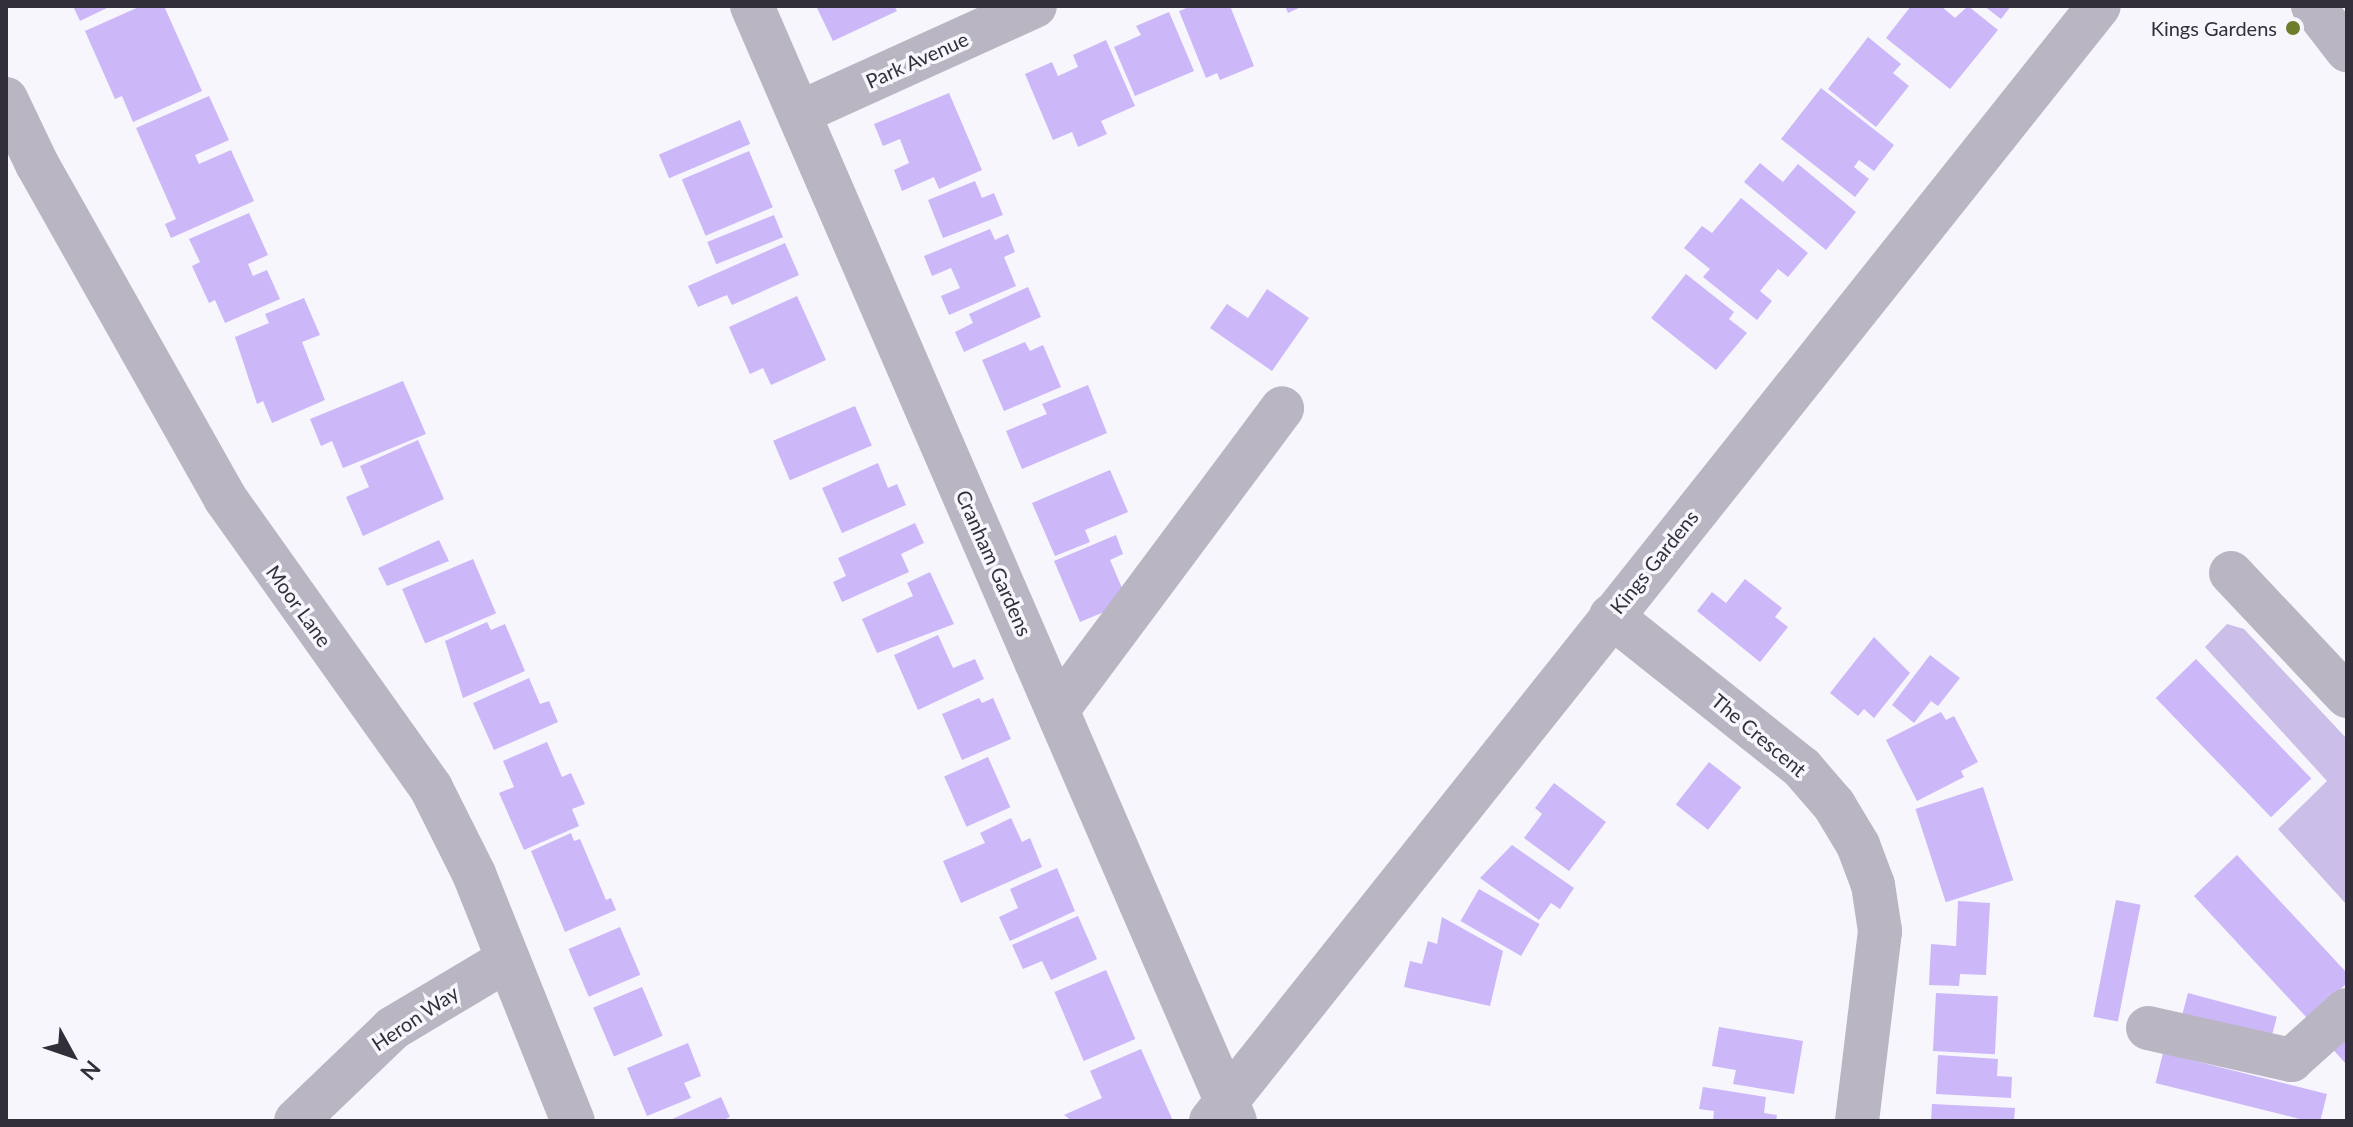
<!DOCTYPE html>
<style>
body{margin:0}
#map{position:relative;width:2353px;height:1127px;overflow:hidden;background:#f7f6fc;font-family:Lato,sans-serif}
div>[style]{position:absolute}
.green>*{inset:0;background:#cbbee8}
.building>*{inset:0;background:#ccb7f8;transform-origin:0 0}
.minor>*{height:44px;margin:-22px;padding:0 22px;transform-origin:22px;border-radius:22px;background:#b9b5c3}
.dots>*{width:22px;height:22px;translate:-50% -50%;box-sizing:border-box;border:4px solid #f7f6fc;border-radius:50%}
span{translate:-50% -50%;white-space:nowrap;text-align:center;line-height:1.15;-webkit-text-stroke:7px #f7f6fc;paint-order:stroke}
.poi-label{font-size:20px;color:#322f3a}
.right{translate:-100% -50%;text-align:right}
.street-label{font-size:20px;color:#322f3a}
.frame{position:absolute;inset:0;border:8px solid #322f3a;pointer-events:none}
.north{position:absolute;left:32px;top:1015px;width:80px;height:80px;-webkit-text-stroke:6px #f7f6fc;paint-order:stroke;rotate:130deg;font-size:22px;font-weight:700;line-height:32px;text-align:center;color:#322f3a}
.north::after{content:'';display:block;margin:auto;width:28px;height:36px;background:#322f3a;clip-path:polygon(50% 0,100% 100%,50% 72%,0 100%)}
</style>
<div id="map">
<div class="green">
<div style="clip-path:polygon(2227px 624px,2244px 629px,2347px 739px,2347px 905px,2278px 829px,2327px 781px,2205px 647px)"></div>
</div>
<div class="building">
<div style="clip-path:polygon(73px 6px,111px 6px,80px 21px)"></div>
<div style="clip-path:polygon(141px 6px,164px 6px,202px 91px,133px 122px,122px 96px,115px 99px,85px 31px)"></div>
<div style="clip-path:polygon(816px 6px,894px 6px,897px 11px,833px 41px)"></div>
<div style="clip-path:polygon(1192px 6px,1230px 6px,1254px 66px,1220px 80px,1217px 73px,1206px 78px,1179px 11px)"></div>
<div style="clip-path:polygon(1285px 6px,1303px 6px,1288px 13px)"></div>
<div style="clip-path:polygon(1911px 6px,1941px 6px,1955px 18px,1968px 6px,1998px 30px,1950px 89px,1886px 38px)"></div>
<div style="clip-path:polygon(1984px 6px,2011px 6px,2001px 19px)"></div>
<div style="clip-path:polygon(1169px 12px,1194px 71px,1135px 96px,1114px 47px,1141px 35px,1136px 26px)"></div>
<div style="clip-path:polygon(1868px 37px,1901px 64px,1893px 73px,1909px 86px,1876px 127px,1828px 89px)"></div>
<div style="clip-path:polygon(1106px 40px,1135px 106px,1101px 121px,1107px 134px,1078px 147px,1072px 132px,1053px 140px,1025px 74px,1052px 62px,1058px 76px,1078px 67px,1073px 55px)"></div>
<div style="clip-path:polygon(1821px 88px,1894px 145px,1874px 171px,1859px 160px,1854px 167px,1869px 179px,1855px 197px,1781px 139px)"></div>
<div style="clip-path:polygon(949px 93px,982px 170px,939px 189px,934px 177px,902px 191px,894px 170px,909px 163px,900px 139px,883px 146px,874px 124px)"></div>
<div style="clip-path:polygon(209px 96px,229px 140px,195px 155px,199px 164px,231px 150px,254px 201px,171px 238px,165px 224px,176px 219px,136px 128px)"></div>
<div style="left:740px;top:120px;width:26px;height:88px;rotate:67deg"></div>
<div style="left:749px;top:151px;width:61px;height:73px;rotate:67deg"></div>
<div style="clip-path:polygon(1760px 163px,1783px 182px,1798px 164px,1856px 212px,1826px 250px,1744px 182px)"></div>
<div style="clip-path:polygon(975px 181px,982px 198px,994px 193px,1003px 215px,943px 238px,928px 200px)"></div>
<div style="clip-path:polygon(1741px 198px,1808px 253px,1788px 277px,1778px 269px,1760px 291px,1772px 301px,1757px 320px,1703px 277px,1710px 269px,1684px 248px,1702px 226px,1712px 233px)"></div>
<div style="clip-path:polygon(249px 213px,268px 255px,248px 264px,253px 276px,267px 270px,280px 299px,225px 323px,215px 300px,209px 303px,192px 266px,200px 262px,189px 239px)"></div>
<div style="left:774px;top:215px;width:24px;height:72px;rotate:68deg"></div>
<div style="clip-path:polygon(990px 229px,995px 240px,1008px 234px,1015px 252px,1004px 257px,1016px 286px,949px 315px,941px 296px,960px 288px,951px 268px,932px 276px,924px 256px)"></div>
<div style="clip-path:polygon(785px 243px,799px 275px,732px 305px,727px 295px,698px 307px,688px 286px)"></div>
<div style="clip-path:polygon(1686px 274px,1734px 312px,1729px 319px,1747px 333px,1716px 370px,1651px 318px)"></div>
<div style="clip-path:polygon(1028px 287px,1041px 317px,964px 352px,955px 332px,973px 323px,969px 314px)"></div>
<div style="clip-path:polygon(1267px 289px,1309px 318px,1272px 371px,1210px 328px,1227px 304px,1248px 318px)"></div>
<div style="clip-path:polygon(797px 296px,826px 360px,771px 385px,763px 368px,750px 374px,729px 327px)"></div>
<div style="clip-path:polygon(304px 298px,320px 335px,302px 342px,325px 400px,272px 423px,263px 401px,257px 404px,235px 337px,269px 323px,265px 314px)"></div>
<div style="clip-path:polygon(1025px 342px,1030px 351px,1043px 345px,1061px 387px,1004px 411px,982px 360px)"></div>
<div style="clip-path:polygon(403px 381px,426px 434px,343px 468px,332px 441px,321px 446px,310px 419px)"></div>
<div style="clip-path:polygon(1088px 385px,1107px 433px,1022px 469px,1006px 431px,1047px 414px,1042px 404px)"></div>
<div style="left:855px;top:406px;width:43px;height:89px;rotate:67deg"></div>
<div style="clip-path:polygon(418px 440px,444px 499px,363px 536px,346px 497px,369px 487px,360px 466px)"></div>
<div style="clip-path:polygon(878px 463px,888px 488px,897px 484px,906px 505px,842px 533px,822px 488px)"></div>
<div style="clip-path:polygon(1110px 470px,1128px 512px,1085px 530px,1090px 542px,1055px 556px,1032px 503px)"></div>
<div style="clip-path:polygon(915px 523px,924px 543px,901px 554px,909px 572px,842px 602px,833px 582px,846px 576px,838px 558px)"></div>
<div style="clip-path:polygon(1116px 535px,1123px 554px,1110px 560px,1128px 602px,1080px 622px,1054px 561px)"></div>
<div style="clip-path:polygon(439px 540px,449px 561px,387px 586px,378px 568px)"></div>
<div style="left:473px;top:559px;width:59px;height:77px;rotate:67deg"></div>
<div style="clip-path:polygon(930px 572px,954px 624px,877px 653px,862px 619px,913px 596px,907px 583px)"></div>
<div style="clip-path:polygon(1745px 579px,1782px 608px,1775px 617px,1788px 627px,1760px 662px,1697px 611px,1712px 592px,1726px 603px)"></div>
<div style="clip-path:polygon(487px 622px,491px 630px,505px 624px,525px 671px,463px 698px,445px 641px)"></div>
<div style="clip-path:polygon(938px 635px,953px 668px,975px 659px,984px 679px,918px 710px,894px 655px)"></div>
<div style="clip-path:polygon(1874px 637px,1910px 673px,1874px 718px,1864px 709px,1858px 716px,1830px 693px)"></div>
<div style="clip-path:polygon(1930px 655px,1960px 678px,1938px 706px,1931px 701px,1914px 723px,1892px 705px)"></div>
<div style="left:2196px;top:659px;width:166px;height:56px;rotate:46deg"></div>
<div style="clip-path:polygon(529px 678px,540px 704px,549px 701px,558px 722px,494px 750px,473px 703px)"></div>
<div style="clip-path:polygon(979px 698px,982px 703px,993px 698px,1011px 739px,962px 760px,942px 714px)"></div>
<div style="clip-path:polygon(1941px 712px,1946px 720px,1954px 716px,1978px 762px,1961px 771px,1964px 777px,1917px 801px,1886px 740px)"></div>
<div style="clip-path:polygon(547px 742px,562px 777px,571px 773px,585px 804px,572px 809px,579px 826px,524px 850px,499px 793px,514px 787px,503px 761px)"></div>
<div style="left:988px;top:757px;width:55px;height:48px;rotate:66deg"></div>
<div style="left:1709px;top:762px;width:41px;height:54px;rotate:38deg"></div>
<div style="clip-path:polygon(1554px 783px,1606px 822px,1569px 871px,1524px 838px,1542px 814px,1535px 808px)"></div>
<div style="left:1983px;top:787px;width:98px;height:71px;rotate:72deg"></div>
<div style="clip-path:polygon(1011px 818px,1022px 842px,1030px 838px,1042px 867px,961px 903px,943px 861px,985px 843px,980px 833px)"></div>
<div style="clip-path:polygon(571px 833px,574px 841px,580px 839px,606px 900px,611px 898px,616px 910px,565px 932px,531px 851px)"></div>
<div style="clip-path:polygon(1512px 845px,1574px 888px,1560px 909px,1551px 903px,1539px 920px,1480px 878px)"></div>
<div style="clip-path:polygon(2237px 855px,2347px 973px,2347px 983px,2308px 1019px,2194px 896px)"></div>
<div style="clip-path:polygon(1057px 868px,1075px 911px,1010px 941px,999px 917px,1018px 908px,1010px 889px)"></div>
<div style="left:1479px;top:889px;width:70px;height:37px;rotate:30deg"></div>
<div style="left:2116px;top:900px;width:25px;height:119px;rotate:11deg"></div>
<div style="clip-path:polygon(1958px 901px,1990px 903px,1986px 975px,1960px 974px,1959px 986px,1929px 985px,1931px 944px,1956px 946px)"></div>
<div style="clip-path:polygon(1078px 916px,1097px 959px,1051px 980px,1042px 961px,1023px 969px,1012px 945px)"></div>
<div style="clip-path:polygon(1442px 917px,1503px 951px,1490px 1006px,1404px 987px,1410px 961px,1422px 964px,1428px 941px,1437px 944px)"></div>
<div style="left:620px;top:927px;width:52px;height:56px;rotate:67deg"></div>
<div style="left:1106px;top:970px;width:75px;height:56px;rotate:67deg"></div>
<div style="left:642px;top:987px;width:53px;height:53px;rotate:67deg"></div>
<div style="left:1936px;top:993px;width:62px;height:58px;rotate:3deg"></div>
<div style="left:2188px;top:993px;width:92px;height:25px;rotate:15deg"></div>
<div style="clip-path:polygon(2347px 1025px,2347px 1065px,2327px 1043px)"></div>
<div style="clip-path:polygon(1719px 1027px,1803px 1041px,1794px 1094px,1733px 1084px,1736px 1070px,1712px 1066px)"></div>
<div style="clip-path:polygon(688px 1043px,701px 1076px,684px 1083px,691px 1098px,647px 1116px,627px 1068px)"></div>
<div style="clip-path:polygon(1141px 1049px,1173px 1121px,1072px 1121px,1064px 1115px,1102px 1098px,1090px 1071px)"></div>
<div style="left:2163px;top:1053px;width:169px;height:31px;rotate:14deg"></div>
<div style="clip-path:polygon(1938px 1055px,1998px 1059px,1997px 1076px,2012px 1077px,2011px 1098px,1936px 1094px)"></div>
<div style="clip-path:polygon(1703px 1087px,1766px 1097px,1764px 1113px,1777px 1115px,1776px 1121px,1713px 1121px,1714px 1111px,1699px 1109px)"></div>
<div style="clip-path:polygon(721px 1097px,730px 1117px,721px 1121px,668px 1121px)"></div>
<div style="clip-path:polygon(1932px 1104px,2015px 1108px,2014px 1121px,1931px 1121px)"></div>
</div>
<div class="minor">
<div style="left:752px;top:6px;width:1215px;rotate:66.58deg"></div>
<div style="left:2313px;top:6px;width:56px;rotate:52.3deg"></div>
<div style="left:6px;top:99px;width:72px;rotate:64.5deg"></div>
<div style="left:37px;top:164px;width:383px;rotate:60.6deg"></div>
<div style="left:225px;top:498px;width:356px;rotate:54.6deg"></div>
<div style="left:431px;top:788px;width:96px;rotate:63.4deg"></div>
<div style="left:474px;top:874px;width:266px;rotate:68.2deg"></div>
<div style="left:799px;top:113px;width:259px;rotate:-24.4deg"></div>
<div style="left:2231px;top:573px;width:169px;rotate:46.7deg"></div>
<div style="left:1611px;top:616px;width:244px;rotate:38.5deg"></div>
<div style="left:1802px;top:768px;width:49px;rotate:49.1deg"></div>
<div style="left:1834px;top:805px;width:47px;rotate:59deg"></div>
<div style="left:1858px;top:845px;width:43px;rotate:69.4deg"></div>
<div style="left:1873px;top:885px;width:47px;rotate:81.3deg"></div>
<div style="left:1880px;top:931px;width:191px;rotate:96.9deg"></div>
<div style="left:1058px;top:709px;width:375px;rotate:-53.3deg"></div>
<div style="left:2148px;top:1028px;width:147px;rotate:12.6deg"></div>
<div style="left:2291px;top:1060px;width:75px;rotate:-41.8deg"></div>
<div style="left:296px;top:1121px;width:134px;rotate:-43.8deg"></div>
<div style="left:393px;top:1028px;width:133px;rotate:-30.8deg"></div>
<div style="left:1211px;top:1121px;width:1425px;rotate:-51.47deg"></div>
</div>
<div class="dots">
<div style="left:2293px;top:28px;background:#6d7d2b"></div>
</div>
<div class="poi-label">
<span class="right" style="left:2277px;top:28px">Kings Gardens</span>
</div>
<div class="street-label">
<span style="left:917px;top:60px;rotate:-24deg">Park Avenue</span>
<span style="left:1654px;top:562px;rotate:-51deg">Kings Gardens</span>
<span style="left:994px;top:563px;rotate:66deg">Cranham Gardens</span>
<span style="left:299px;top:606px;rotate:54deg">Moor Lane</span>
<span style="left:1759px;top:735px;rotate:40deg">The Crescent</span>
<span style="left:415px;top:1018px;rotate:-34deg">Heron Way</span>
</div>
<div class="frame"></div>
<div class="north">N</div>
</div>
